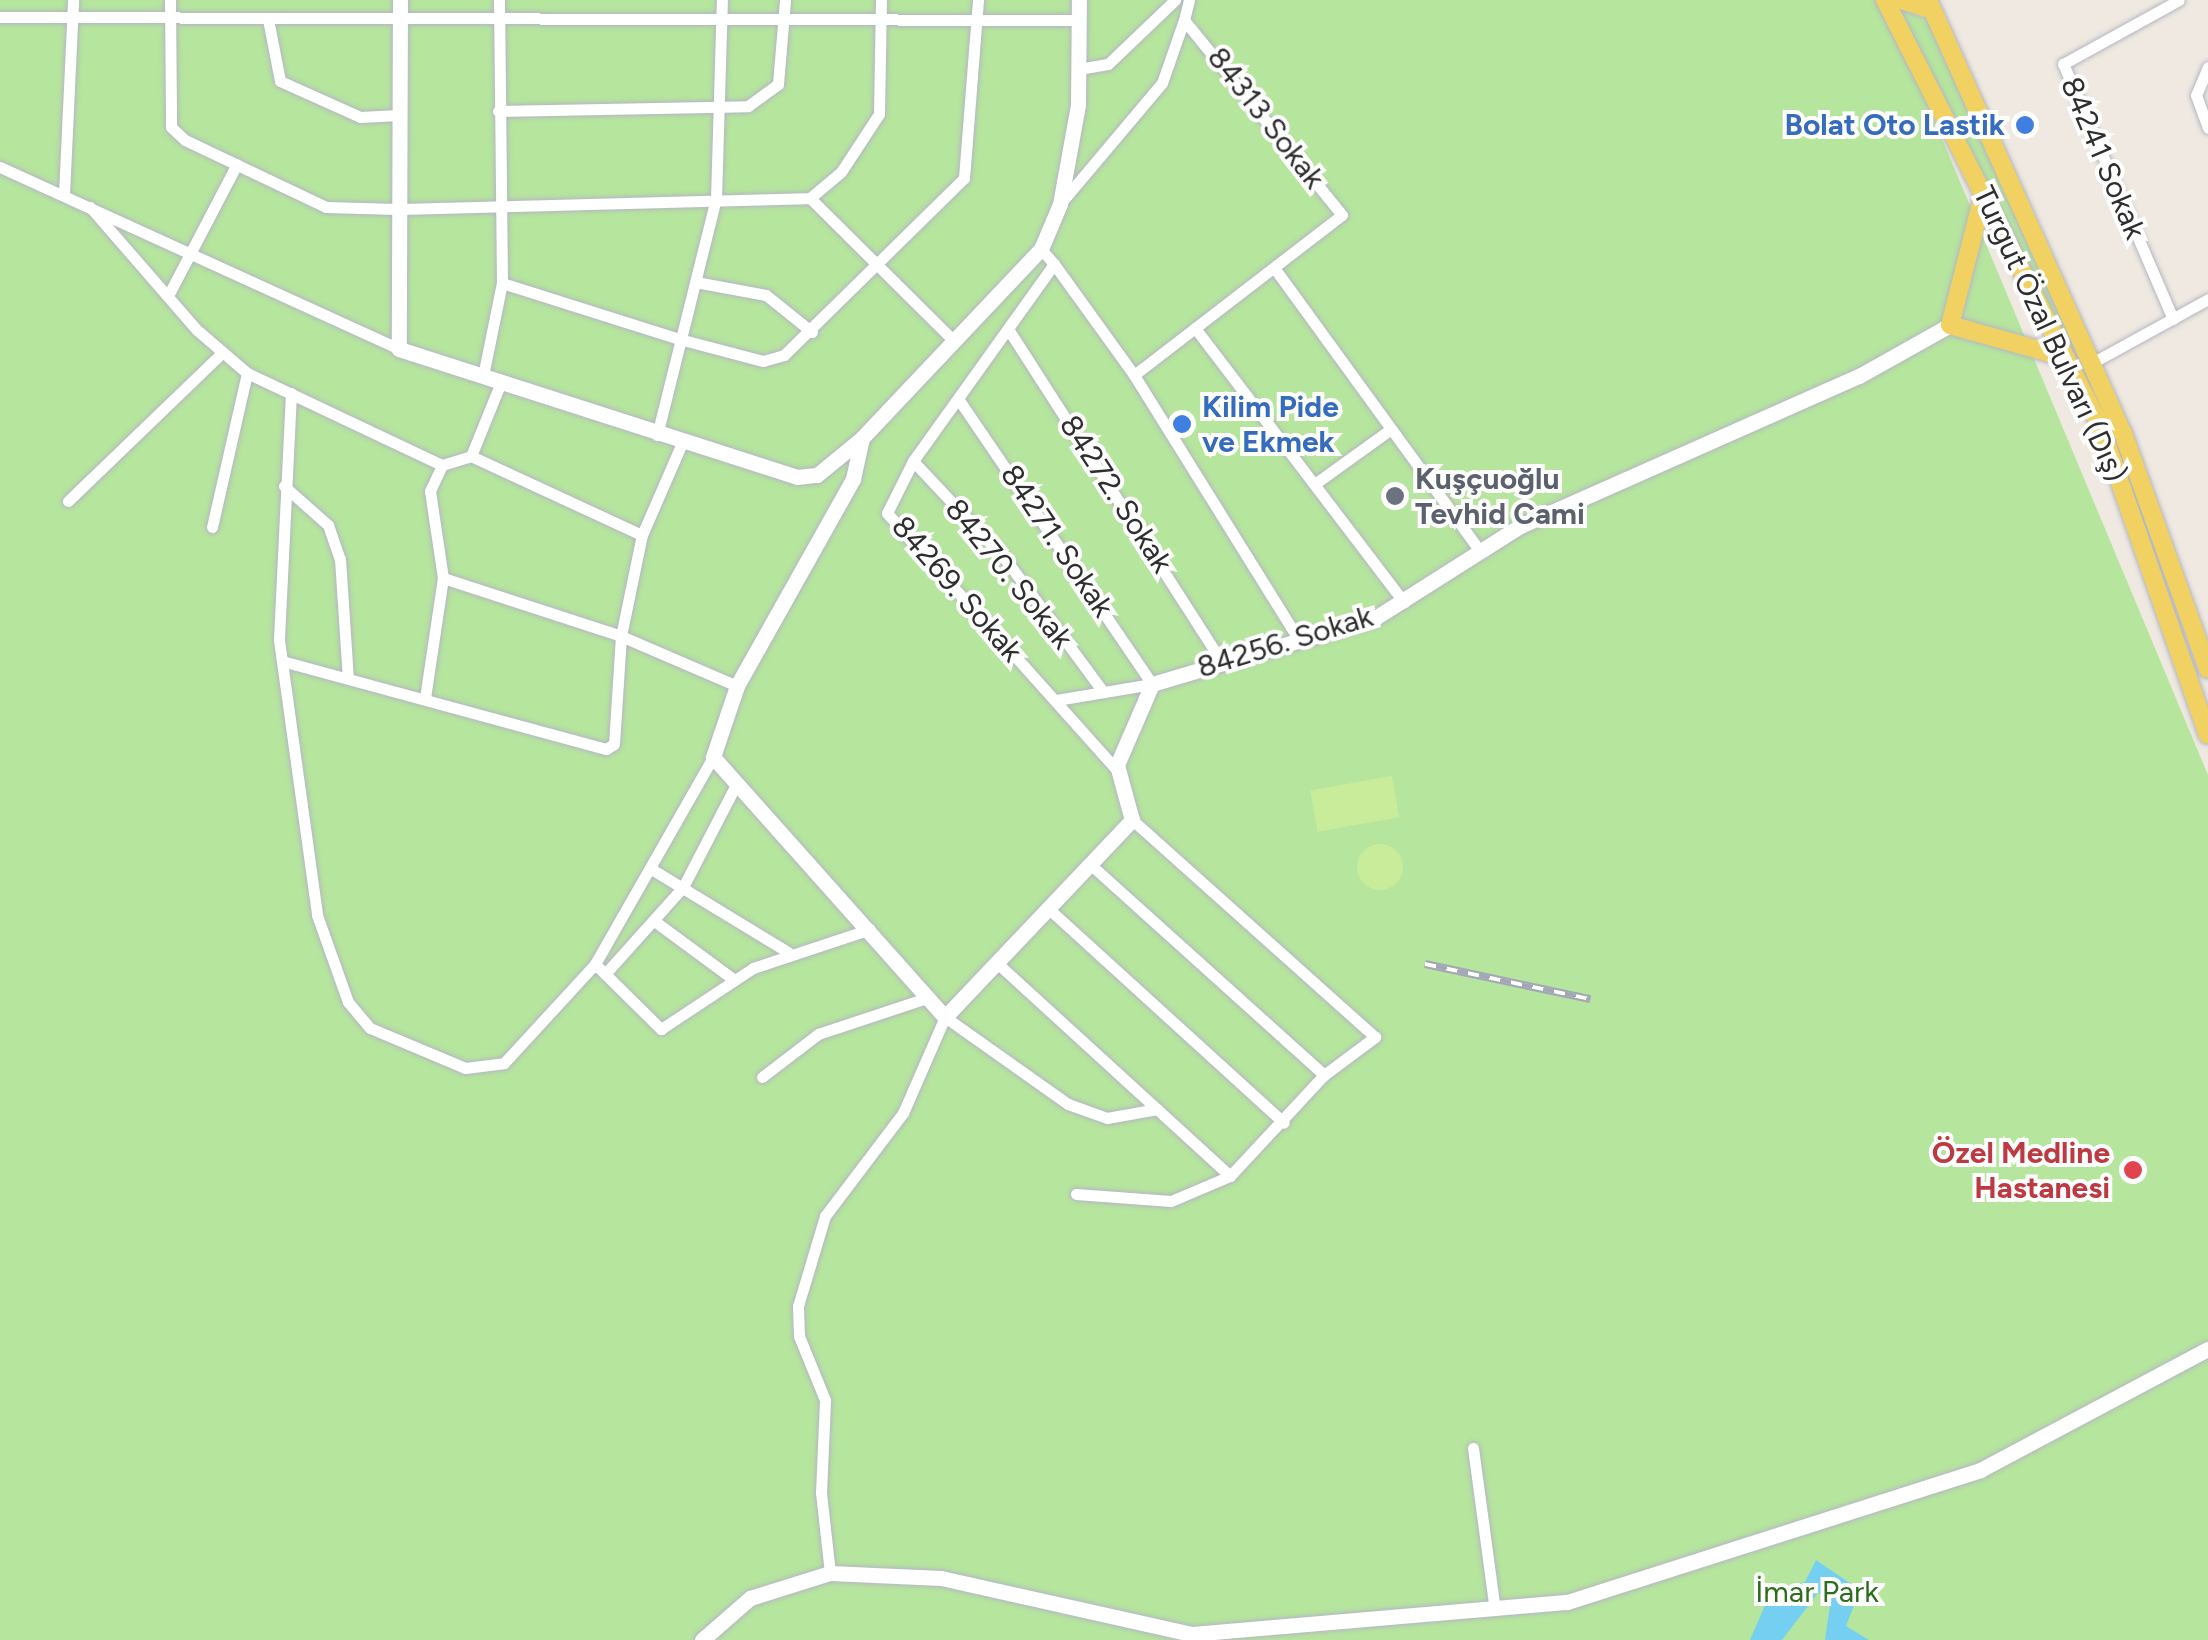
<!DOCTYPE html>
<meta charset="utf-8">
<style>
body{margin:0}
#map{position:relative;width:2208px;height:1640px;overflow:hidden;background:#efe9e1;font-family:Figtree,sans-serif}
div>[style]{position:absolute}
.green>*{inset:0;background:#b6e59e}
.pitch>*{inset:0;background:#c9ec9a;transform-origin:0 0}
.round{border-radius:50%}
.water>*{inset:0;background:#75cff0}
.roads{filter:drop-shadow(0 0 2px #b4b7c1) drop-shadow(0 0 2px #b4b7c1)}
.street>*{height:11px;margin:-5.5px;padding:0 5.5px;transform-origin:5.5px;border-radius:5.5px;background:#fff}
.secondary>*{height:15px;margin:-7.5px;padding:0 7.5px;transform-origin:7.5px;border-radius:7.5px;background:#fff}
.primary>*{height:18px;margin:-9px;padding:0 9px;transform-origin:9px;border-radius:9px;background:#f2d163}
.rail>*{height:8px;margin-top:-4px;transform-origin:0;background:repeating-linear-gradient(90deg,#fff 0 11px,#a3a6b8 0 22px);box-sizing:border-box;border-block:2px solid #a3a6b8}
.dots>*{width:28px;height:28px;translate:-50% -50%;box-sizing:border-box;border:5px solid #fff;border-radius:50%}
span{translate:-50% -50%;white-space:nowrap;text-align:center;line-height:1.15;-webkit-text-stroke:8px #fff;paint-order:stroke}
.street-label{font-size:30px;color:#2e2e2e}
.shop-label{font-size:30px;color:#366cbe;font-weight:700}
.right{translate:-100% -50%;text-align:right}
.left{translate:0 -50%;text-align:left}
.worship-label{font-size:30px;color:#5b616d;font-weight:700}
.health-label{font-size:30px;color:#be3a42;font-weight:700}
.park-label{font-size:30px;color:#2c6e1b}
</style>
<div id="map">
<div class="green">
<div style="clip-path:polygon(0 0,1884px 0,2208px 775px,2208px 1640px,0 1640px)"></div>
<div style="clip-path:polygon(1899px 9px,1927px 19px,2116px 437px,2208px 708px,2113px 439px)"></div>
</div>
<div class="pitch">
<div style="left:1392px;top:776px;width:42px;height:83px;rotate:80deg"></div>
<div class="round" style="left:1357px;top:844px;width:46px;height:46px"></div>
</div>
<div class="water">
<div style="clip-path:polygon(1816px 1560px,1860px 1590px,1846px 1626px,1869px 1640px,1825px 1640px,1831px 1598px,1818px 1593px,1782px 1640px,1750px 1640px,1769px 1596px,1805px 1582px)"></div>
</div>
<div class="roads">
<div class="street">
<div style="left:170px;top:0;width:127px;rotate:89.5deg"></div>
<div style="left:171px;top:127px;width:19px;rotate:43deg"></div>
<div style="left:185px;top:140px;width:156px;rotate:25.4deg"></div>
<div style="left:326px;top:207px;width:71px;rotate:1.6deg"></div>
<div style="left:397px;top:209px;width:413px;rotate:-1.5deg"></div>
<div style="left:810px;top:198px;width:40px;rotate:-40deg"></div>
<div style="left:841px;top:172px;width:69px;rotate:-56.8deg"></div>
<div style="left:879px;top:114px;width:114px;rotate:-89deg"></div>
<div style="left:0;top:17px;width:1079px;rotate:0.16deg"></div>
<div style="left:268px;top:19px;width:63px;rotate:79deg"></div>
<div style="left:280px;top:81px;width:88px;rotate:24.2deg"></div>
<div style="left:360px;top:117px;width:38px;rotate:-3deg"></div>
<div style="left:2208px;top:67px;width:30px;rotate:113deg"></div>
<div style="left:2196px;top:95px;width:35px;rotate:70deg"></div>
<div style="left:1079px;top:69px;width:29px;rotate:-10deg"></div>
<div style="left:1108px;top:64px;width:93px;rotate:-43.7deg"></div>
<div style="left:498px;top:111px;width:250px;rotate:-1.1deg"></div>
<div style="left:748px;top:106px;width:37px;rotate:-36deg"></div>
<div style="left:778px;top:84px;width:84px;rotate:-85.2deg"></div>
<div style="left:0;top:167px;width:439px;rotate:24.5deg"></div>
<div style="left:64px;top:194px;width:194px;rotate:-87.3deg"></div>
<div style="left:810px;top:198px;width:199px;rotate:44.8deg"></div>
<div style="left:1060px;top:204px;width:158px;rotate:-49.9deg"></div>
<div style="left:1162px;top:83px;width:67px;rotate:-70.8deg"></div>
<div style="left:90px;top:207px;width:163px;rotate:49deg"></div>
<div style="left:197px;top:330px;width:66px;rotate:40.7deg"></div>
<div style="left:247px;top:373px;width:216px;rotate:25.3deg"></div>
<div style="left:442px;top:465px;width:30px;rotate:-17deg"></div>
<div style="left:471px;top:456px;width:80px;rotate:-67.9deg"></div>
<div style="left:1041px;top:249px;width:20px;rotate:49deg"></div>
<div style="left:1054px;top:264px;width:242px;rotate:125.6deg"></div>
<div style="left:913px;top:461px;width:58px;rotate:116.6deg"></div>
<div style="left:887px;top:513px;width:345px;rotate:48.2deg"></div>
<div style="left:1054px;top:264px;width:137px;rotate:54.2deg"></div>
<div style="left:1134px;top:375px;width:310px;rotate:58.1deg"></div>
<div style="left:1275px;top:269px;width:349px;rotate:54deg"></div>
<div style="left:502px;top:283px;width:190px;rotate:17.5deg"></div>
<div style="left:683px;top:340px;width:83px;rotate:14.7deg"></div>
<div style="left:763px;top:361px;width:22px;rotate:-16deg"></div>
<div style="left:784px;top:355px;width:252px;rotate:-44.5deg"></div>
<div style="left:964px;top:178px;width:179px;rotate:-85.5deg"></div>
<div style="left:701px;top:283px;width:66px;rotate:10.5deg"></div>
<div style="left:766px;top:295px;width:59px;rotate:38.8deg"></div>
<div style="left:170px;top:292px;width:144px;rotate:-62.4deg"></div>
<div style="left:2173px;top:319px;width:278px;rotate:-113.3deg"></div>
<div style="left:2063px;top:64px;width:132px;rotate:-28.9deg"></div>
<div style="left:1195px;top:328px;width:345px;rotate:52.7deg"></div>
<div style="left:1010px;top:332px;width:389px;rotate:57.3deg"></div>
<div style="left:2090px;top:364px;width:135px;rotate:-28.8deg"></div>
<div style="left:1134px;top:375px;width:262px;rotate:-37.6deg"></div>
<div style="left:1342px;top:215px;width:251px;rotate:-129deg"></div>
<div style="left:1184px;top:20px;width:21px;rotate:-76deg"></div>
<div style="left:483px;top:376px;width:95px;rotate:-78.5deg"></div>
<div style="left:502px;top:283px;width:283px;rotate:-90.6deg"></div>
<div style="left:291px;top:393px;width:247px;rotate:92.8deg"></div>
<div style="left:279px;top:640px;width:278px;rotate:82.1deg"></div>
<div style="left:317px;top:915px;width:92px;rotate:70.4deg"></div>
<div style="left:348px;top:1002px;width:34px;rotate:50deg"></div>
<div style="left:370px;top:1028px;width:103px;rotate:22.8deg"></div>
<div style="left:465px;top:1068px;width:39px;rotate:-7deg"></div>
<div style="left:504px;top:1063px;width:134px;rotate:-47.4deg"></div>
<div style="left:595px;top:964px;width:238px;rotate:-60.3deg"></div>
<div style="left:959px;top:400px;width:343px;rotate:55.8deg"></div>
<div style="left:1152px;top:684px;width:97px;rotate:170.5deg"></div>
<div style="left:657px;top:435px;width:243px;rotate:-76deg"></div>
<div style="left:716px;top:199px;width:199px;rotate:-88.3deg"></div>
<div style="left:471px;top:456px;width:188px;rotate:24.8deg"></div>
<div style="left:913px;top:461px;width:136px;rotate:46.8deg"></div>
<div style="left:1006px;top:560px;width:162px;rotate:53.6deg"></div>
<div style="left:1316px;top:483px;width:92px;rotate:-35.8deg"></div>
<div style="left:284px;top:486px;width:59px;rotate:41.6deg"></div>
<div style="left:328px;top:525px;width:36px;rotate:71deg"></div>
<div style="left:340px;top:559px;width:119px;rotate:86.2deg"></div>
<div style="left:68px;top:501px;width:214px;rotate:-43.9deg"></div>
<div style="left:212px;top:527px;width:158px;rotate:-77.2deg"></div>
<div style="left:443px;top:578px;width:187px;rotate:18deg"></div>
<div style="left:621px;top:636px;width:126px;rotate:23.3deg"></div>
<div style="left:282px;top:661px;width:336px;rotate:15.2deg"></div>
<div style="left:606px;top:749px;width:9px;rotate:-32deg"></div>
<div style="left:614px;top:744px;width:108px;rotate:-86.3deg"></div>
<div style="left:621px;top:636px;width:103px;rotate:-78.3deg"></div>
<div style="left:642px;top:535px;width:100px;rotate:-66.5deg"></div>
<div style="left:425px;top:698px;width:121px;rotate:-81.5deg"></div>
<div style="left:443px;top:578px;width:88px;rotate:-98.5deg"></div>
<div style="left:430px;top:491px;width:29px;rotate:-65deg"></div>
<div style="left:1091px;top:865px;width:314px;rotate:42deg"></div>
<div style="left:1324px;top:1075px;width:64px;rotate:-36.7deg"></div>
<div style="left:1375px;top:1037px;width:326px;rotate:-138.2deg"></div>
<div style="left:653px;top:870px;width:158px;rotate:31.3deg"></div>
<div style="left:1050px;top:910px;width:316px;rotate:42.3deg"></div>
<div style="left:657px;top:923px;width:94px;rotate:36.4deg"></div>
<div style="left:997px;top:963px;width:316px;rotate:42.4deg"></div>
<div style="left:1230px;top:1176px;width:138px;rotate:-47.1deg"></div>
<div style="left:595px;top:964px;width:93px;rotate:44.6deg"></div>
<div style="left:661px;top:1029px;width:110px;rotate:-33.5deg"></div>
<div style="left:753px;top:968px;width:123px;rotate:-18.4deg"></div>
<div style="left:605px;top:974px;width:117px;rotate:-48.1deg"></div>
<div style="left:683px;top:887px;width:117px;rotate:-62.6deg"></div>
<div style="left:762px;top:1077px;width:71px;rotate:-37.5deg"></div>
<div style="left:818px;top:1034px;width:112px;rotate:-18.3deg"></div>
<div style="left:1076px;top:1194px;width:95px;rotate:4.2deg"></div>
<div style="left:1171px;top:1201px;width:64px;rotate:-23deg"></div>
<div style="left:1473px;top:1448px;width:163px;rotate:82.3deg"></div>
<div style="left:830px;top:1573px;width:81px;rotate:-96.4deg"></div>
<div style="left:821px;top:1493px;width:93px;rotate:-87.5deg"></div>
<div style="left:825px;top:1400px;width:69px;rotate:-112.1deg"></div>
<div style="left:799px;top:1336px;width:30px;rotate:-92deg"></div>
<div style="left:798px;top:1306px;width:94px;rotate:-73.3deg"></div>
<div style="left:825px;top:1216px;width:129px;rotate:-52.9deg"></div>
<div style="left:903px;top:1113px;width:105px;rotate:-66.4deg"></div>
<div style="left:945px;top:1017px;width:151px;rotate:35.3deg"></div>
<div style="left:1068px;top:1104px;width:41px;rotate:19.7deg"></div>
<div style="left:1107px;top:1118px;width:51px;rotate:-10.2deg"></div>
</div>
<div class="secondary">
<div style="left:400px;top:0;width:349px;rotate:90.2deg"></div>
<div style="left:399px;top:349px;width:418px;rotate:17.8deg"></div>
<div style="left:797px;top:477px;width:20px;rotate:-6deg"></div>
<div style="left:817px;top:475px;width:58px;rotate:-39.4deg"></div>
<div style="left:862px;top:438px;width:260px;rotate:-46.6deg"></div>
<div style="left:1041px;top:249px;width:49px;rotate:-67.1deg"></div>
<div style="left:1060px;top:204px;width:101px;rotate:-79.7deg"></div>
<div style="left:1078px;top:105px;width:105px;rotate:-89.5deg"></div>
<div style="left:862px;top:438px;width:42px;rotate:102.4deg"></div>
<div style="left:853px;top:479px;width:237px;rotate:119.3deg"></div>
<div style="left:737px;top:686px;width:75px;rotate:108.7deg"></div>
<div style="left:713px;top:757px;width:348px;rotate:48.3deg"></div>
<div style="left:945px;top:1017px;width:272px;rotate:-46.5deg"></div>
<div style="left:1132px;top:820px;width:57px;rotate:-105.3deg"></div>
<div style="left:1117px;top:765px;width:88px;rotate:-66.6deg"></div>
<div style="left:1152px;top:684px;width:233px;rotate:-16.5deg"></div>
<div style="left:1375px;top:618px;width:172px;rotate:-32.4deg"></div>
<div style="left:1520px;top:526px;width:371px;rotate:-23.9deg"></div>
<div style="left:1859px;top:376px;width:104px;rotate:-29.3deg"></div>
<div style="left:702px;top:1640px;width:64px;rotate:-41.2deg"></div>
<div style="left:750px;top:1598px;width:84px;rotate:-17.4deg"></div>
<div style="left:830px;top:1573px;width:111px;rotate:2.6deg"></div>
<div style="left:941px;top:1578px;width:256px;rotate:12.6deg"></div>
<div style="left:1191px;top:1634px;width:377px;rotate:-4.9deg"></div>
<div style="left:1567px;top:1602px;width:434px;rotate:-17.7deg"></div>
<div style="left:1980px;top:1470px;width:258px;rotate:-28deg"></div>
</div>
<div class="primary">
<div style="left:1885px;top:0;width:479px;rotate:63.2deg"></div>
<div style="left:2101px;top:428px;width:325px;rotate:70.8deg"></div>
<div style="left:1901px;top:0;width:31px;rotate:17deg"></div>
<div style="left:1928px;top:0;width:475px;rotate:65.8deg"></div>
<div style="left:2123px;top:433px;width:251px;rotate:70.2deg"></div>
<div style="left:1984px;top:192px;width:137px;rotate:104.3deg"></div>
<div style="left:1950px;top:325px;width:118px;rotate:15.7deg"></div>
</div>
</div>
<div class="rail">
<div style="left:1425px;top:964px;width:169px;rotate:12deg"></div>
</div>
<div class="dots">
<div style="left:2025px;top:125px;background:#3f7fe0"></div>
<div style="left:1182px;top:424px;background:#3f7fe0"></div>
<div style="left:1395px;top:496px;background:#6b7280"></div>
<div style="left:2133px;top:1170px;background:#e0444e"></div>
</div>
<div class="street-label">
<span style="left:1266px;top:118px;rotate:52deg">84313 Sokak</span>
<span style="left:2103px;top:158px;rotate:67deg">84241 Sokak</span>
<span style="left:2050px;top:334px;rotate:65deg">Turgut Özal Bulvarı (Dış)</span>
<span style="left:1116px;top:494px;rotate:57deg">84272. Sokak</span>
<span style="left:1057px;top:541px;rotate:56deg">84271. Sokak</span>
<span style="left:1009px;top:574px;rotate:51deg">84270. Sokak</span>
<span style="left:957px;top:589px;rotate:49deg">84269. Sokak</span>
<span style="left:1285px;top:642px;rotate:-17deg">84256. Sokak</span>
</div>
<div class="shop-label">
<span class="right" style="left:2005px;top:125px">Bolat Oto Lastik</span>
<span class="left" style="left:1202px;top:424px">Kilim Pide<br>ve Ekmek</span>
</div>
<div class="worship-label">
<span class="left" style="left:1415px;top:496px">Kuşçuoğlu<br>Tevhid Cami</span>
</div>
<div class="health-label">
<span class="right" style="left:2110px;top:1170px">Özel Medline<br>Hastanesi</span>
</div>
<div class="park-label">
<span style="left:1817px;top:1592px">İmar Park</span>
</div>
</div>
